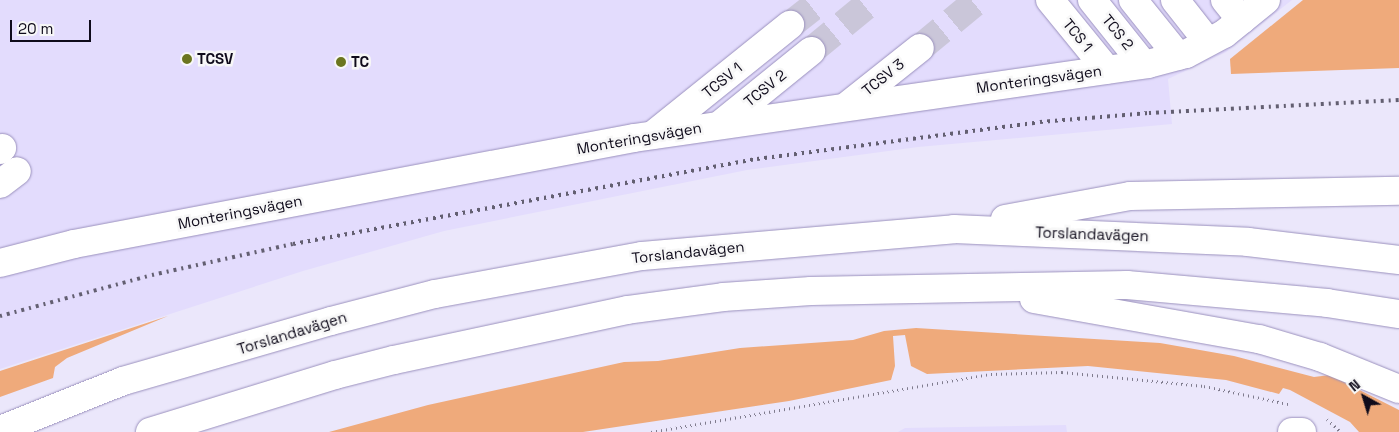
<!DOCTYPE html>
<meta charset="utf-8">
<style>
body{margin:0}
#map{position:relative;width:1399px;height:432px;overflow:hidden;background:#ebe7fb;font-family:"Space Grotesk",sans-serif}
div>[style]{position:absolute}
.built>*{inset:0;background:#e3dcfd}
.green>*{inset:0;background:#efaa7b}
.minor-tunnel>*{height:28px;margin-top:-14px;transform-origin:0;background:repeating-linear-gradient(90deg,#cac6d9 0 28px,transparent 0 42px)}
.path>*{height:3px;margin-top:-1.5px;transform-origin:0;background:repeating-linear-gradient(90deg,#807c8e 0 1px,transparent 0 5px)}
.roads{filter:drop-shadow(0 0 1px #9a90bd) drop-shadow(0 0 1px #9a90bd)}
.minor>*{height:28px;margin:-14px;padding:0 14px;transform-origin:14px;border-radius:14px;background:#fff}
.major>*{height:28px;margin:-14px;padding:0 14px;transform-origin:14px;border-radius:14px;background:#fff}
.rail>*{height:4px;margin-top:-2px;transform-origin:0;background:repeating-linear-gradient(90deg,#635f71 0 2.5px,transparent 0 7.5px)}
.dots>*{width:14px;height:14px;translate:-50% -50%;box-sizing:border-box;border:2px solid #f7f7f7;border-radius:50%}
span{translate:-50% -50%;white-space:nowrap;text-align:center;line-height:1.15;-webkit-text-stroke:5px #f7f7f7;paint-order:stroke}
.street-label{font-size:15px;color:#0f0b1b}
.poi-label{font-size:15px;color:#0f0b1b;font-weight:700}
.left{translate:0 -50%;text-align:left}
.north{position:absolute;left:1339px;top:372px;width:50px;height:50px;-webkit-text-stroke:4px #f7f7f7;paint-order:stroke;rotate:321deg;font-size:14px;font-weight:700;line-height:20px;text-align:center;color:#0f0b1b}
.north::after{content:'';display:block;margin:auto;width:18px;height:22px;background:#0f0b1b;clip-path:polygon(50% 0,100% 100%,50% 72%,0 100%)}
.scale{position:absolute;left:10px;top:20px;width:81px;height:22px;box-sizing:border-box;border:2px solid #0f0b1b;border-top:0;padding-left:6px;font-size:15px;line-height:18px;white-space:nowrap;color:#0f0b1b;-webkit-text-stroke:4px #f7f7f7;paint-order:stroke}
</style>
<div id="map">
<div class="built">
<div style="clip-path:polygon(0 0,1292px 0,1226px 52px,1168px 79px,1172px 124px,918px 147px,747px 170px,444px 231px,303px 271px,0 369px)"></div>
<div style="clip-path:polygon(1066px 425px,1067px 432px,898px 432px,905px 428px)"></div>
</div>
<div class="green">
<div style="clip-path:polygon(1303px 0,1399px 0,1399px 68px,1231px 74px,1230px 59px)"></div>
<div style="clip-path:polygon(168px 316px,67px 358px,55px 367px,53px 378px,0 397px,0 371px)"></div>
<div style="clip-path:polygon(916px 328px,1160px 343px,1234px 356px,1314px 377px,1330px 375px,1399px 410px,1399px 432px,1359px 432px,1350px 422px,1290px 390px,1283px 388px,1279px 394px,1226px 380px,1088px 366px,927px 374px,911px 366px,905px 335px,893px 336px,895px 366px,891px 380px,789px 401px,583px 432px,329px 432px,428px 405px,624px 362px,658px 361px,740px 348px,853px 340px,884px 331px)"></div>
</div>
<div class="minor-tunnel">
<div style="left:790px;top:25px;width:41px;rotate:-38deg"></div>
<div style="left:920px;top:48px;width:75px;rotate:-39.6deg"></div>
<div style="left:811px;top:51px;width:80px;rotate:-39.4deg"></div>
</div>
<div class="path">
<div style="left:1327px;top:419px;width:19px;rotate:43deg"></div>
<div style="left:651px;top:432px;width:345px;rotate:-9.7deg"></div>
<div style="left:991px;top:374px;width:71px;rotate:-1.6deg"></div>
<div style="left:1062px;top:372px;width:143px;rotate:5.6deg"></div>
<div style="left:1204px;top:386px;width:86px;rotate:12.1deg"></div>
</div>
<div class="roads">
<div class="minor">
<div style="left:1050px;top:0;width:90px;rotate:50.8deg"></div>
<div style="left:1092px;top:0;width:82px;rotate:51.4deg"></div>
<div style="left:1133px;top:0;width:72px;rotate:51.2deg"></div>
<div style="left:1175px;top:0;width:53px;rotate:51.8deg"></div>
<div style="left:1225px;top:0;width:26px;rotate:51deg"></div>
<div style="left:847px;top:106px;width:93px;rotate:-38.5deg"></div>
<div style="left:721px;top:124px;width:116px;rotate:-39deg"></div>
<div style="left:653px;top:135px;width:176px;rotate:-38.8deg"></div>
<div style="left:0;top:150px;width:3px;rotate:-45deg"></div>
<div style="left:0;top:184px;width:21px;rotate:-37deg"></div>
<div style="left:0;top:263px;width:76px;rotate:-14.4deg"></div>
<div style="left:74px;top:244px;width:570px;rotate:-10.72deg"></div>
<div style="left:634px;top:138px;width:519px;rotate:-8.19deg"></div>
<div style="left:1148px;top:64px;width:39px;rotate:-15deg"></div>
<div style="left:1186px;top:54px;width:43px;rotate:-27.8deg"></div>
<div style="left:1224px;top:34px;width:54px;rotate:-39deg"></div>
<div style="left:1292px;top:432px;width:10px"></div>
</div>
<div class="major">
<div style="left:1005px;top:219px;width:127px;rotate:-10.4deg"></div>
<div style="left:1130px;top:196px;width:269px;rotate:-1.1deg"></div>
<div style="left:1034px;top:299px;width:229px;rotate:10.1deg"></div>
<div style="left:1259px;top:339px;width:64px;rotate:16.4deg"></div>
<div style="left:1320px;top:357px;width:85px;rotate:22.1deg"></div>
<div style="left:0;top:430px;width:132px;rotate:-21.7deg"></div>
<div style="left:123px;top:381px;width:216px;rotate:-16.1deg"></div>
<div style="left:331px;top:321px;width:107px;rotate:-14.6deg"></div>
<div style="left:435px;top:294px;width:210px;rotate:-10.4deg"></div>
<div style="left:642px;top:256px;width:313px;rotate:-4.9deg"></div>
<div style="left:954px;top:229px;width:294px;rotate:2.5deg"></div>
<div style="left:1248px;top:242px;width:152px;rotate:6.8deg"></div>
<div style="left:150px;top:432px;width:194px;rotate:-17.1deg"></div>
<div style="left:335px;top:375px;width:61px;rotate:-14.3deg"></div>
<div style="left:394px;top:360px;width:238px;rotate:-12.1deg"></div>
<div style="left:627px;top:310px;width:97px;rotate:-7.7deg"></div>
<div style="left:723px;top:297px;width:88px;rotate:-3.9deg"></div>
<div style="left:811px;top:291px;width:316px;rotate:-1.1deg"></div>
<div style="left:1127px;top:285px;width:201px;rotate:5.1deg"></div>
<div style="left:1327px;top:303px;width:73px;rotate:8.7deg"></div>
</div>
</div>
<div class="rail">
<div style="left:0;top:316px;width:157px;rotate:-15.1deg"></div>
<div style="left:152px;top:275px;width:144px;rotate:-12.4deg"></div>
<div style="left:293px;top:244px;width:472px;rotate:-10.4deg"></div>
<div style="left:757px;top:159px;width:285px;rotate:-7.4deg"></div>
<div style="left:1040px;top:122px;width:109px;rotate:-4.7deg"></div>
<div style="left:1149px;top:113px;width:250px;rotate:-3deg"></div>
</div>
<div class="dots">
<div style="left:187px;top:59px;background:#6b751f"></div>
<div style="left:341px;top:62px;background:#6b751f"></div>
</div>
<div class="street-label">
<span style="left:1118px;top:32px;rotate:51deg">TCS 2</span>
<span style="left:1078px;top:35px;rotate:51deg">TCS 1</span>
<span style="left:883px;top:77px;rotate:-39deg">TCSV 3</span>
<span style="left:1039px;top:79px;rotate:-8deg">Monteringsvägen</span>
<span style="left:722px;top:80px;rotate:-39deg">TCSV 1</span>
<span style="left:765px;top:88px;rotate:-39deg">TCSV 2</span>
<span style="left:639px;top:138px;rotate:-10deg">Monteringsvägen</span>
<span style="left:240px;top:212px;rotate:-11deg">Monteringsvägen</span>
<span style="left:1092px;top:234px;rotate:2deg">Torslandavägen</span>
<span style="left:688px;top:252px;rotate:-6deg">Torslandavägen</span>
<span style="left:292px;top:333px;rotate:-17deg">Torslandavägen</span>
</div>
<div class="poi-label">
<span class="left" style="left:197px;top:59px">TCSV</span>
<span class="left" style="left:351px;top:62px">TC</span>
</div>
<div class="north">N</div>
<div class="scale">20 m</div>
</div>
